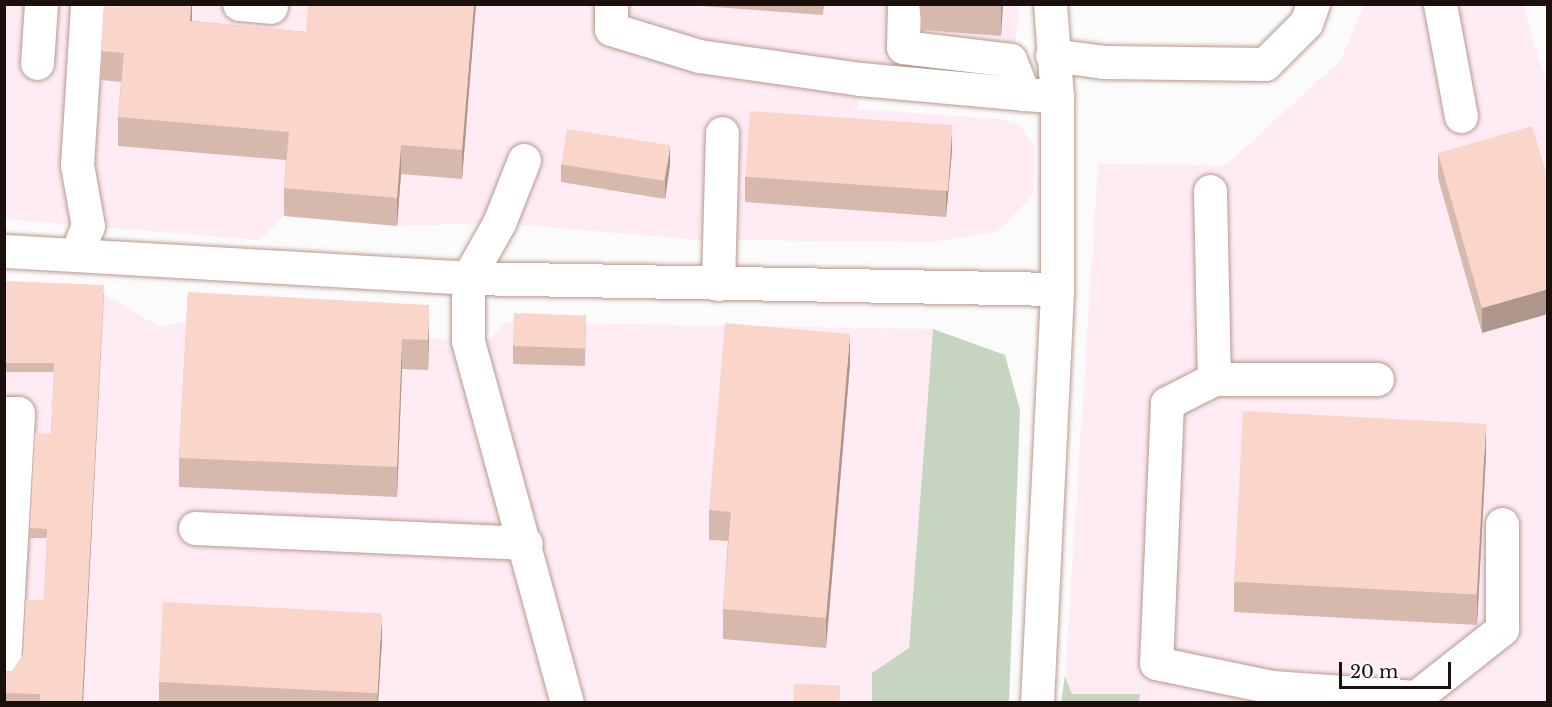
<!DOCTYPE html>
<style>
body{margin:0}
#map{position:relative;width:1552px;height:707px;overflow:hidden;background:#fbfbfb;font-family:"Libre Baskerville",serif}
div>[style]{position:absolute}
.industrial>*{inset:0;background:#feebf4}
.green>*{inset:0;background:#c5d5bf}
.roads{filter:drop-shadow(0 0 2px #b9998b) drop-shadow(0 0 2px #b9998b)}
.minor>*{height:33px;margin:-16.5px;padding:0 16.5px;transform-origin:16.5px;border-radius:16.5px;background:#fff}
.wall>*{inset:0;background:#d6b8ad}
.shaded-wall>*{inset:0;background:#ae968d}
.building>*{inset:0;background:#f9d6c9;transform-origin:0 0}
span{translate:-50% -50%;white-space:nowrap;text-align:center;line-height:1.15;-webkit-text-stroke:4.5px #fbfbfb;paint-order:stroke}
.frame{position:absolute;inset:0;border:6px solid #1b100b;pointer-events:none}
.scale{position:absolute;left:1339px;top:662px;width:112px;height:27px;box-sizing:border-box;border:3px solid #1b100b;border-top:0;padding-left:8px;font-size:18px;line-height:21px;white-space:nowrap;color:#1b100b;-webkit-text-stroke:4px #fbfbfb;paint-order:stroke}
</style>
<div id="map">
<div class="industrial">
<div style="clip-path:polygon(4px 5px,1019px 5px,1015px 53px,1002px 72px,974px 80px,861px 60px,858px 109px,999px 119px,1020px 126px,1035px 148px,1033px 194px,1000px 231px,932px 242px,700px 240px,499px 223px,397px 226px,284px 216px,260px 240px,5px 219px)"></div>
<div style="clip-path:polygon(1364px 5px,1523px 5px,1548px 90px,1547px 702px,1139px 702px,1140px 694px,1072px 694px,1065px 676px,1098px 164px,1226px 165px,1341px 60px)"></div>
<div style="clip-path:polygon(5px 291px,104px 294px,158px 326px,188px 322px,468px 341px,490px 339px,505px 322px,933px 329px,909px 648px,872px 673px,872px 702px,5px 702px)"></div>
</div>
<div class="green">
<div style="clip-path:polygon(933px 329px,1005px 355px,1020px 410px,1009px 702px,872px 702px,872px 673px,909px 648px)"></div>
<div style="clip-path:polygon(1065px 676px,1072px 694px,1140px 694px,1139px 702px,1061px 702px)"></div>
</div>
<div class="roads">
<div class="minor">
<div style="left:239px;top:4px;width:32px;rotate:5deg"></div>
<div style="left:611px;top:4px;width:25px;rotate:90deg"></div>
<div style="left:611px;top:29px;width:92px;rotate:17.1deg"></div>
<div style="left:699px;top:56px;width:163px;rotate:8.1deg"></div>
<div style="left:860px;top:79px;width:198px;rotate:5.2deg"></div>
<div style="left:904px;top:4px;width:43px;rotate:91.3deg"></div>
<div style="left:903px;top:47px;width:108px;rotate:6.9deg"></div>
<div style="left:1010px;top:60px;width:37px;rotate:68deg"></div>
<div style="left:1440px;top:4px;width:114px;rotate:79.4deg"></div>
<div style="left:1052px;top:55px;width:52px;rotate:7.7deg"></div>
<div style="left:1104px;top:62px;width:161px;rotate:0.7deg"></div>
<div style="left:1265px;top:64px;width:58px;rotate:-45deg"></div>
<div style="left:1306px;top:23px;width:20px;rotate:-70deg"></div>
<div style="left:37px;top:63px;width:59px;rotate:-86.1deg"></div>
<div style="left:524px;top:160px;width:68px;rotate:111.6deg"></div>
<div style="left:499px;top:223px;width:63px;rotate:119.4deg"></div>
<div style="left:468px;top:278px;width:63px;rotate:90deg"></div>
<div style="left:468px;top:341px;width:374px;rotate:74.7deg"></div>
<div style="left:1210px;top:191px;width:188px;rotate:88.8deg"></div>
<div style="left:1214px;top:379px;width:53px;rotate:152.9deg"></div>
<div style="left:1167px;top:403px;width:260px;rotate:92.4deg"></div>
<div style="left:1156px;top:663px;width:118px;rotate:11.7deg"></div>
<div style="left:1272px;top:687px;width:15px;rotate:90deg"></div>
<div style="left:4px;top:251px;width:465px;rotate:3.3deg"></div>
<div style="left:468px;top:278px;width:589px;rotate:1.07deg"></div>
<div style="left:76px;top:255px;width:31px;rotate:-68deg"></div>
<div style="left:88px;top:226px;width:62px;rotate:-100.2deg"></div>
<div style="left:77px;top:165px;width:161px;rotate:-86.4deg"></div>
<div style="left:718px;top:284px;width:151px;rotate:-88.5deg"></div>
<div style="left:1214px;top:379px;width:163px"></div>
<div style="left:4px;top:413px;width:14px"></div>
<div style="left:18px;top:413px;width:251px;rotate:93.2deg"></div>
<div style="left:195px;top:528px;width:331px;rotate:2.6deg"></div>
<div style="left:1272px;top:687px;width:144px;rotate:4deg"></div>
<div style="left:1416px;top:697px;width:110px;rotate:-38.3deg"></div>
<div style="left:1502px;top:629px;width:105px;rotate:-90deg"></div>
<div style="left:1037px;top:702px;width:413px;rotate:-87.2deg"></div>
<div style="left:1057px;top:289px;width:192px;rotate:-90deg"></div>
<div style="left:1057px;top:97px;width:93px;rotate:-94.3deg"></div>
</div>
</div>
<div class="wall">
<div style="clip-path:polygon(192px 4px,192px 21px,306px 32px,476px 4px,462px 179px,401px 174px,397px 226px,284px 216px,284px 188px,286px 160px,118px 146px,118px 117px,121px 82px,101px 80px,101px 51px,118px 7px)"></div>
<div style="clip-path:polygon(702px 4px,824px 4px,823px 15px,702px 6px)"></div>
<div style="clip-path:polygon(919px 4px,1003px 4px,1001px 36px,922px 30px)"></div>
<div style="clip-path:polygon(952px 151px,946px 217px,745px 202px,745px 177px)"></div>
<div style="clip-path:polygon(1438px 153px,1548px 179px,1482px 333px,1438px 178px)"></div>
<div style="clip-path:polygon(561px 164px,670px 165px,665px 199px,561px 182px)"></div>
<div style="clip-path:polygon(4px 281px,104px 294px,83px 702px,4px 702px,4px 671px,12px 671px,23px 655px,44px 600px,47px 538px,30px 538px,30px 528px,51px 434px,54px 372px,4px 372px)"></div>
<div style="clip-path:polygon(188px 292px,429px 335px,428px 370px,402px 369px,397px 497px,179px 487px,179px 458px)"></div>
<div style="clip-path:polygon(586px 315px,585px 366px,513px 364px,513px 346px)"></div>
<div style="clip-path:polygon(850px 364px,826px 648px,723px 639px,723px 609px,728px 541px,709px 540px,709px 510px)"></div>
<div style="clip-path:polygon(1486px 454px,1477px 625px,1234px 612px,1234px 582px)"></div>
<div style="clip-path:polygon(382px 640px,378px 702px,159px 702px,159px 682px)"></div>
</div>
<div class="shaded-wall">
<div style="clip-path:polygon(191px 4px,192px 4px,192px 22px,190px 21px)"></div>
<div style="clip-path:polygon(474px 4px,476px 4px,462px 179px,462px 150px)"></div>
<div style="clip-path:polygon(1001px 4px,1003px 4px,1001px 36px)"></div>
<div style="clip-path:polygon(952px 126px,952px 151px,946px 217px,946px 192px)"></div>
<div style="clip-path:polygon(401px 145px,401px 174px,397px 226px,397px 198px)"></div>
<div style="clip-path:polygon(670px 146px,670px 165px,665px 199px,665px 181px)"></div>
<div style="clip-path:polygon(104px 285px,83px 702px,82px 702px)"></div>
<div style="clip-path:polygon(1548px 289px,1548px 314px,1482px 333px,1482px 308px)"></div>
<div style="clip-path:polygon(429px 305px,429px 335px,428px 370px,428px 340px)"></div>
<div style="clip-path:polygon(850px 334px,850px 364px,826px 648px,826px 618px)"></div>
<div style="clip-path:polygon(402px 339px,402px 369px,397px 497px,397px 467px)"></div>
<div style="clip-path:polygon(1486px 424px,1486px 454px,1477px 625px,1477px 595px)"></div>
<div style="clip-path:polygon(382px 615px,382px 640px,378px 702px,377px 702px)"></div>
</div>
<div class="building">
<div style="clip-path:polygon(118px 4px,191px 4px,190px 21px,306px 32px,308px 4px,474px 4px,462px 150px,401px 145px,397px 198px,284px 188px,289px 132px,118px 117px,124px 53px,101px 51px,104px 6px,118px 7px)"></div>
<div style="left:750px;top:111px;width:203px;height:66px;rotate:4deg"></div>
<div style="clip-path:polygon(1532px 126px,1548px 179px,1548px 289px,1482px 308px,1438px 153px)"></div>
<div style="left:567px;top:129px;width:104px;height:36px;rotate:9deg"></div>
<div style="clip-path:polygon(4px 281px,104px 285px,82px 702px,40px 702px,40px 694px,4px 693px,4px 671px,12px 671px,23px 655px,26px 600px,44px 600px,47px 529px,30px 528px,35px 433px,51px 434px,54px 363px,4px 363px)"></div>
<div style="clip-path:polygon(188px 292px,429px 305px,428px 340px,402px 339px,397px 467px,179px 458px)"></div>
<div style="left:514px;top:313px;width:72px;height:33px;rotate:2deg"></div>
<div style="clip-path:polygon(725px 323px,850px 334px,826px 618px,723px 609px,731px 512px,709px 510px)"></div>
<div style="left:1243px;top:411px;width:243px;height:171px;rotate:3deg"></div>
<div style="left:163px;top:602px;width:219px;height:80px;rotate:3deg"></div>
<div style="left:794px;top:684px;width:46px;height:18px;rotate:2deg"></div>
</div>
<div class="frame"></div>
<div class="scale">20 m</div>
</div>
